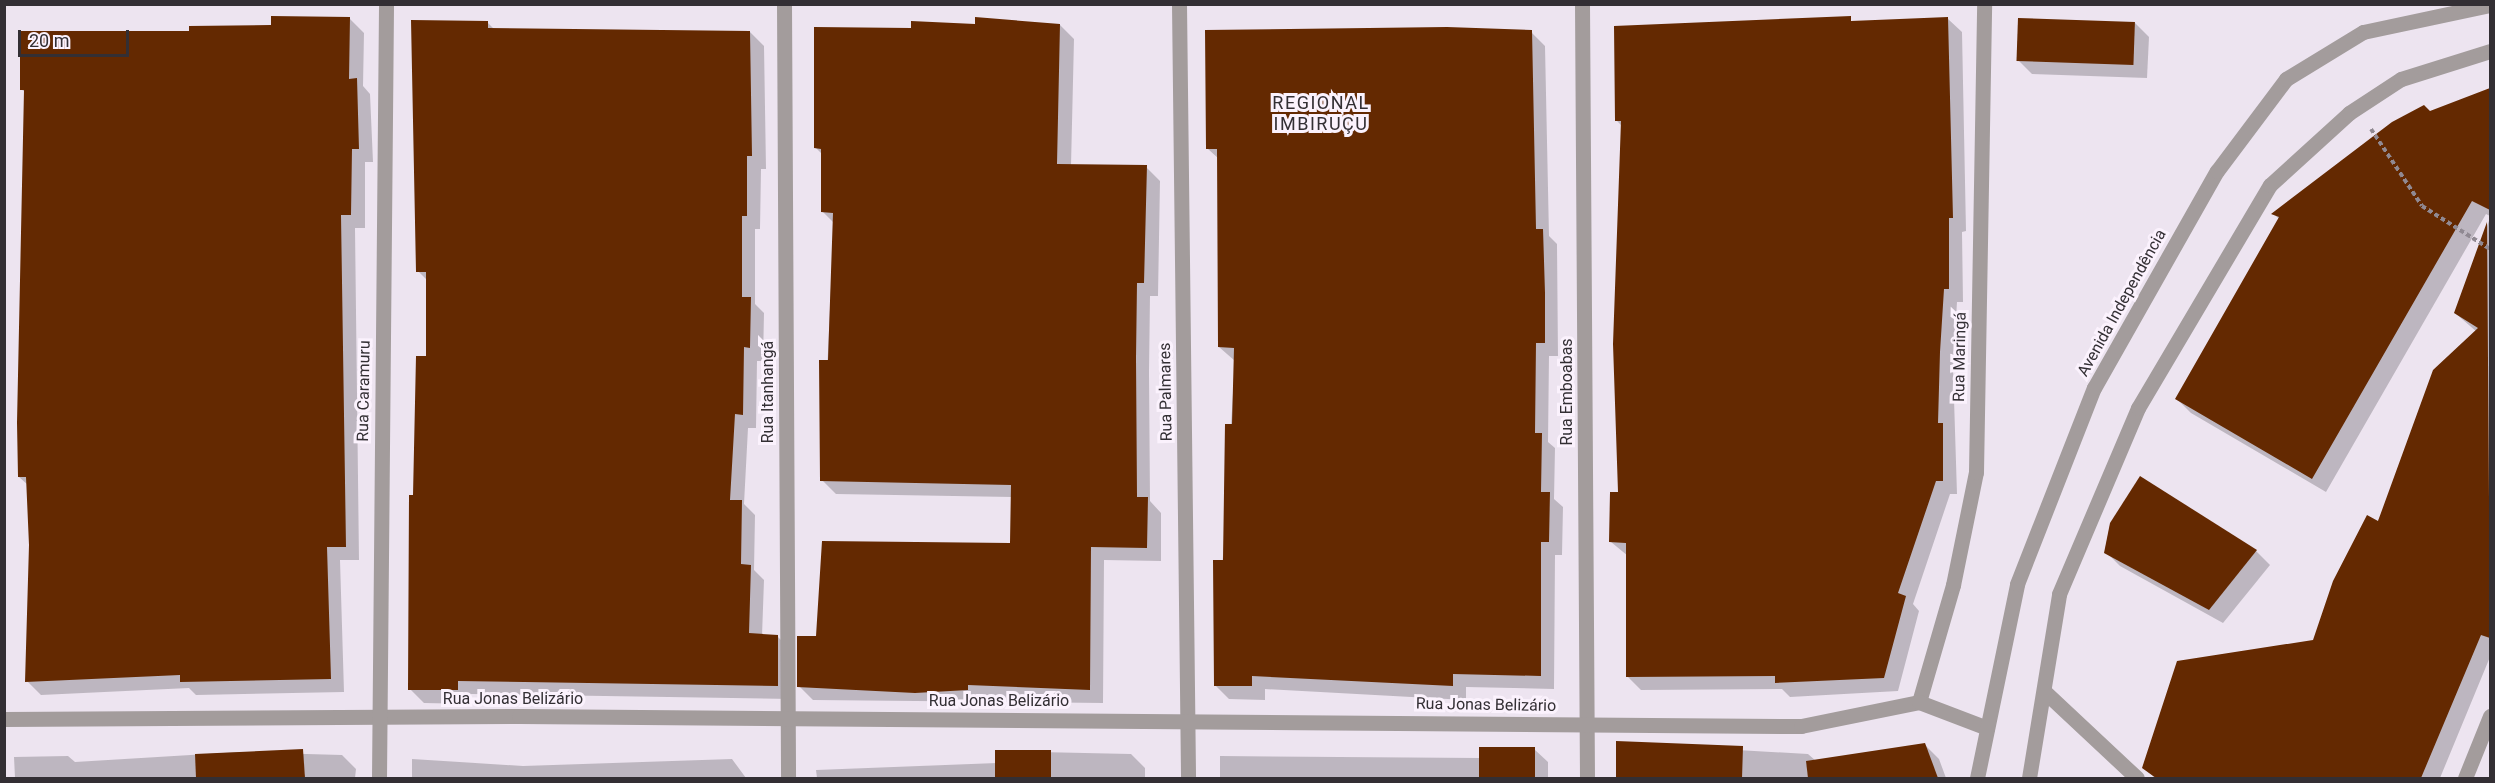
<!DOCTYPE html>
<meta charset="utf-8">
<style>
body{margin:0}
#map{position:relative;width:2495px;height:783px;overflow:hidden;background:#ede4f0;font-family:Roboto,sans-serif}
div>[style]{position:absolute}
.shadow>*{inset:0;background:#0003}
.building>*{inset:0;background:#642901;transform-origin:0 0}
.path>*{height:4px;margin-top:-2px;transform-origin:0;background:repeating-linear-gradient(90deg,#908992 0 4.5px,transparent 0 7.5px)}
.minor>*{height:15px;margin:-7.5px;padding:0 7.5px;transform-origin:7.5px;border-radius:7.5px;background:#a39c9c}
span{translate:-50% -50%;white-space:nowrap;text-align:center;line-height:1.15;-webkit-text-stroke:6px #fbf2fd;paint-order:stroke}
.street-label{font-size:16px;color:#332f34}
.neighbourhood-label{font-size:18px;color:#332f34;letter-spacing:1.5px}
.frame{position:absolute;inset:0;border:6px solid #332f34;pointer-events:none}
.scale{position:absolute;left:18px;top:30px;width:111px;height:27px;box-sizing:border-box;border:3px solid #332f34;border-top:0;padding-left:8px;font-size:18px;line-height:21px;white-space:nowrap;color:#332f34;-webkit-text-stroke:4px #fbf2fd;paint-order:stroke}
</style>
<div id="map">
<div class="shadow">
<div style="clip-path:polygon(350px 19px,364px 33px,363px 86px,370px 94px,373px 162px,365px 162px,365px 228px,355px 228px,359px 560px,340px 560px,344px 692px,196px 695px,189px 688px,41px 695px,27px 681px,30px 545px,28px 485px,19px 477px,26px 93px,21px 89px,190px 32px)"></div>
<div style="clip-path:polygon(1948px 19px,1962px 32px,1966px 231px,1962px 232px,1963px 302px,1957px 302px,1953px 367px,1957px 494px,1950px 494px,1913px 604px,1919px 611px,1898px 691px,1790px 697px,1782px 689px,1641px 690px,1627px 676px,1628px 556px,1611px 542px,1620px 494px,1622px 126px,1617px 121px)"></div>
<div style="clip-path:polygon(487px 22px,494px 29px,750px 32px,764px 46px,766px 169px,761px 169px,760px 229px,755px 229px,755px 304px,764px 313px,763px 361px,757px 361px,756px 428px,748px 428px,744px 504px,755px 515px,754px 570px,764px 580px,762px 636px,777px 636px,791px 650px,791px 699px,471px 694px,471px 704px,424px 703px,410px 689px,415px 496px,427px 358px,428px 281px,418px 271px)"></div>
<div style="clip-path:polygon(2135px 23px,2149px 37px,2147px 78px,2032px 74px,2018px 60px)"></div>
<div style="clip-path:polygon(976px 25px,1060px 25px,1074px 39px,1071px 166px,1146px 167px,1160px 181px,1158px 296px,1150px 296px,1149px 372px,1150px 501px,1161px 513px,1161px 561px,1104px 560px,1103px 703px,813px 700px,799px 686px,818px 638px,1011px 545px,1012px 497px,836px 494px,822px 480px,834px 223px,823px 212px,823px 155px,816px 148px,913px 29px)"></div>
<div style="clip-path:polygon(1531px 32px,1545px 46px,1549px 236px,1557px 244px,1558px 356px,1549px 356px,1548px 442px,1555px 448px,1554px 499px,1563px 507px,1562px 555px,1555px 555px,1554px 689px,1466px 687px,1466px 700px,1265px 689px,1265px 700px,1229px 699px,1215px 685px,1235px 361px,1219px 347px,1219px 159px,1208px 149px)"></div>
<div style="clip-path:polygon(2490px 90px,2490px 216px,2486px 214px,2326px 492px,2191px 413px,2177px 399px,2279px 219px,2274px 214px,2429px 113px)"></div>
<div style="clip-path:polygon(2490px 218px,2490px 657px,2440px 778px,2155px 778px,2144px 768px,2314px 642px,2477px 332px,2455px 313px)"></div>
<div style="clip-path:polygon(2256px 551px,2270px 565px,2223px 623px,2120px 566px,2106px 552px)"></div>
<div style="clip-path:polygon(1618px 743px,1808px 754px,1816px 761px,1925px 745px,1939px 759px,1946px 778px,1617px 778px)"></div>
<div style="clip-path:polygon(1534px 749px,1548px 762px,1548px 778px,1220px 778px,1220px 756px,1480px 758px)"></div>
<div style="clip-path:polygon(997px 751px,1131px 754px,1145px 768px,1145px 778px,817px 778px,816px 770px,997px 763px)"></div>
<div style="clip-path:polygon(240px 752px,342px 755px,356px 769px,355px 778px,15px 778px,14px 757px,68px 756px,75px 762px)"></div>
<div style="clip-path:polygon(412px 759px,523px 766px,732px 759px,746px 778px,412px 778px)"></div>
</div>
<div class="building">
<div style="clip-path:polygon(271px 16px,350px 17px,349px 79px,357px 78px,359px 149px,352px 149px,351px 215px,341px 215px,346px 547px,327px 547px,331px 679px,180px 682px,180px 675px,25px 682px,29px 545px,26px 477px,18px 477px,17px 423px,24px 90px,20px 90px,20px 31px,189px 31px,189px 26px,271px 25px)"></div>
<div style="clip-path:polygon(1851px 16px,1851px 21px,1948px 17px,1953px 218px,1949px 218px,1949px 289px,1944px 289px,1940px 352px,1938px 423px,1943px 423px,1943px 481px,1936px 481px,1898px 593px,1906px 596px,1884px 678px,1775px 683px,1775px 676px,1626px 677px,1626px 543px,1609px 542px,1610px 492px,1618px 492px,1613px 344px,1621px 121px,1615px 121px,1614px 26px)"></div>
<div style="clip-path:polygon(975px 17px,1060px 24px,1057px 164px,1147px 165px,1144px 283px,1137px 283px,1136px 358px,1137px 497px,1148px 497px,1147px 548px,1091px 547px,1090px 690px,968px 685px,968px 690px,915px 693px,797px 687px,797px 636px,816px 636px,822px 541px,1010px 543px,1011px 485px,820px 481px,819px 360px,828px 360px,833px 213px,821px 212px,821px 149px,814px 148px,814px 27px,911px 28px,911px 21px,975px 24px)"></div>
<div style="left:2018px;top:18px;width:117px;height:43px;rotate:2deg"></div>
<div style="clip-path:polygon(411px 20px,488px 21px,488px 28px,750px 31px,752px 156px,747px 156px,747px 216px,742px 216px,742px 297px,751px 297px,750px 348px,744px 347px,743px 415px,735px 414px,730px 500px,742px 500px,741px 564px,751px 565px,749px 633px,778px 635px,778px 686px,458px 681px,458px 690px,408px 690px,409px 495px,413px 495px,416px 356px,426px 356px,426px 272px,416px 272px)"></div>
<div style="clip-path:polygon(1447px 27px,1532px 30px,1536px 229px,1543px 229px,1545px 293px,1545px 343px,1536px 343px,1535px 433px,1542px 433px,1541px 492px,1550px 492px,1549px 542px,1541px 542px,1541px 676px,1453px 674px,1453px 686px,1252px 676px,1252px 686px,1214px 686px,1213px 560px,1223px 560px,1225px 424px,1232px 424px,1234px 348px,1218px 347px,1217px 149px,1206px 149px,1205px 30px)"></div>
<div style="clip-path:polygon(2490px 88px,2490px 210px,2472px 201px,2312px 479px,2175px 399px,2279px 217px,2271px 214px,2392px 122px,2424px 105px,2430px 111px)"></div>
<div style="clip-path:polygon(2487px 222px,2490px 638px,2481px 635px,2421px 778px,2156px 778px,2142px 768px,2177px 661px,2313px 640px,2333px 581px,2367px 515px,2378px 521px,2433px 370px,2478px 328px,2454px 313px)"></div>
<div style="clip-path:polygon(2140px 476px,2257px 550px,2209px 610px,2104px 553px,2110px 523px)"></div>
<div style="clip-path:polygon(1616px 741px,1743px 746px,1742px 778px,1616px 778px)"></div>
<div style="clip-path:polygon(1925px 743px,1938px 778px,1808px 778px,1806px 761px)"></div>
<div style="left:1479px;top:747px;width:56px;height:31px"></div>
<div style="clip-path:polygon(303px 749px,305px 778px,196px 778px,195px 754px)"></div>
<div style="left:995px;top:750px;width:56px;height:28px"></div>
</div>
<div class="path">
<div style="left:2371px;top:129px;width:92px;rotate:56.5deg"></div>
<div style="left:2422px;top:206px;width:80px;rotate:32.3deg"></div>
</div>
<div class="minor">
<div style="left:784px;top:4px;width:774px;rotate:89.7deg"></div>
<div style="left:1179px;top:4px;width:774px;rotate:89.33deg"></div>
<div style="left:1582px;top:4px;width:774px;rotate:89.63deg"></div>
<div style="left:2045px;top:692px;width:126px;rotate:43.1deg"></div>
<div style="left:1919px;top:702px;width:122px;rotate:-73.8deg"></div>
<div style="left:1953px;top:585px;width:115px;rotate:-78.5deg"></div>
<div style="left:1976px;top:472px;width:468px;rotate:-89deg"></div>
<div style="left:4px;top:719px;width:515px;rotate:-0.33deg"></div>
<div style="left:519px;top:716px;width:1282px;rotate:0.45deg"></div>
<div style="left:1801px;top:726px;width:120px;rotate:-11.5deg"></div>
<div style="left:1919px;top:702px;width:73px;rotate:20.9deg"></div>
<div style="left:379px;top:778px;width:774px;rotate:-89.48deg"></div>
<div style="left:1977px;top:778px;width:198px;rotate:-78.3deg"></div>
<div style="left:2017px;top:584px;width:211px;rotate:-68.6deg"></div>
<div style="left:2094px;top:388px;width:249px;rotate:-60.5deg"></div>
<div style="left:2217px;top:171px;width:115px;rotate:-53.1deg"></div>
<div style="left:2286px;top:79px;width:90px;rotate:-31.4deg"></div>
<div style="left:2363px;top:32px;width:130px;rotate:-12deg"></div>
<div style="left:2029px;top:778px;width:186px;rotate:-80.7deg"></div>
<div style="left:2059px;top:594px;width:202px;rotate:-67deg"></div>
<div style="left:2138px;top:408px;width:259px;rotate:-59.4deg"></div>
<div style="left:2270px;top:185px;width:107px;rotate:-42.3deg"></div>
<div style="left:2349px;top:113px;width:62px;rotate:-33.2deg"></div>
<div style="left:2401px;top:79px;width:93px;rotate:-17.5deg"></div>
<div style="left:2465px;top:778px;width:67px;rotate:-68deg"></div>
</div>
<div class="street-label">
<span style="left:2122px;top:303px;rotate:-61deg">Avenida Independência</span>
<span style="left:1960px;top:357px;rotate:-89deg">Rua Maringá</span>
<span style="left:364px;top:391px;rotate:-89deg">Rua Caramuru</span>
<span style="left:768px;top:392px;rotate:-90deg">Rua Itanhangá</span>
<span style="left:1166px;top:392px;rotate:-91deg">Rua Palmares</span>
<span style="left:1567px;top:392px;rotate:-90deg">Rua Emboabas</span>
<span style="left:513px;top:699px">Rua Jonas Belizário</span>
<span style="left:999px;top:701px">Rua Jonas Belizário</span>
<span style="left:1486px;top:705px;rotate:1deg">Rua Jonas Belizário</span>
</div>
<div class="neighbourhood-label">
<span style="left:1321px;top:114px">REGIONAL<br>IMBIRUÇU</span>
</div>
<div class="frame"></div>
<div class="scale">20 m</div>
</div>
